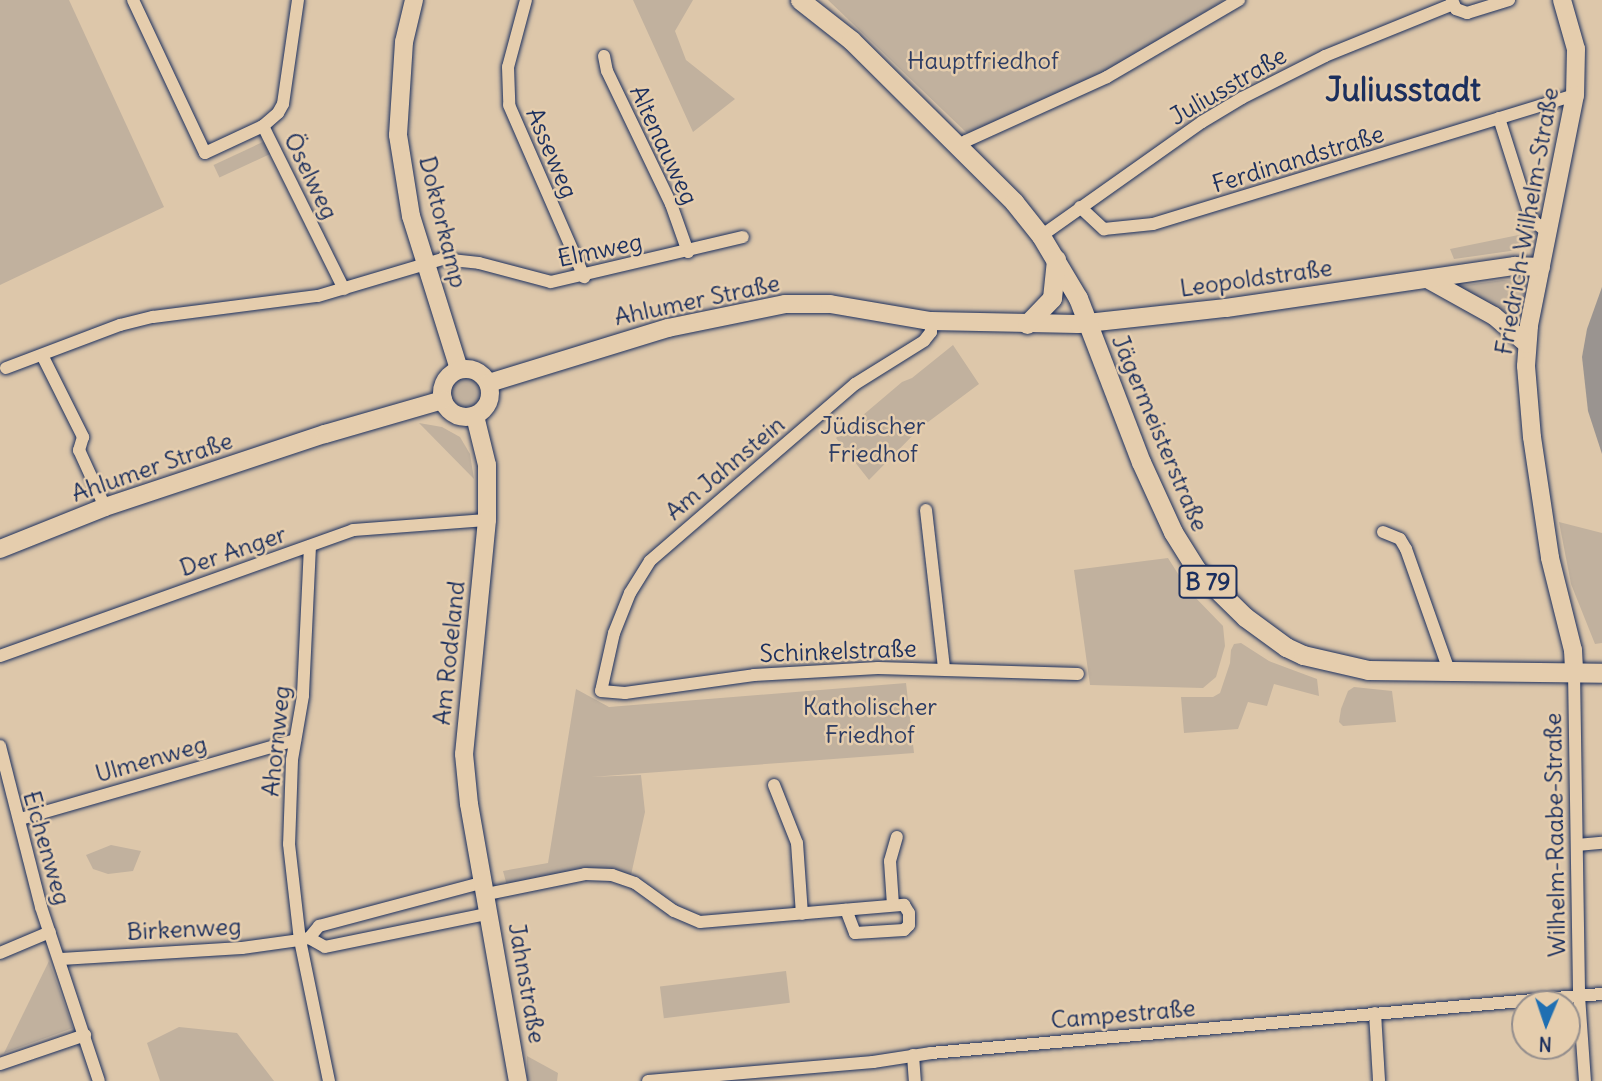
<!DOCTYPE html>
<meta charset="utf-8">
<style>
body{margin:0}
#map{position:relative;width:1602px;height:1081px;overflow:hidden;background:#ddc7aa;font-family:Delius,sans-serif}
div>[style]{position:absolute}
.green>*{inset:0;background:#c1b19e;transform-origin:0 0}
.round{border-radius:50%}
.water>*{inset:0;background:#9a9490}
.roads{filter:drop-shadow(0 0 2px #1b2f5e) drop-shadow(0 0 2px #1b2f5e)}
.street>*{height:12px;margin:-6px;padding:0 6px;transform-origin:6px;border-radius:6px;background:#e5cdad}
.secondary>*{height:18px;margin:-9px;padding:0 9px;transform-origin:9px;border-radius:9px;background:#e5cdad}
.secondary>.ring{margin:-9px;padding:0;box-sizing:content-box;background:none;border:18px solid #e5cdad;border-radius:50%}
.primary>*{height:19px;margin:-9.5px;padding:0 9.5px;transform-origin:9.5px;border-radius:9.5px;background:#e5cdad}
span{translate:-50% -50%;white-space:nowrap;text-align:center;line-height:1.15;-webkit-text-stroke:5px #e5cdad;paint-order:stroke}
.shield-label span{padding:2px 5px;background:#e5cdad;border:2px solid;border-radius:5px;-webkit-text-stroke-width:0}
.shield-label{font-size:23px;color:#1b2f5e;font-weight:700}
.park-label{font-size:24px;color:#2c3c64}
.street-label{font-size:24px;color:#1b2f5e}
.district-label{font-size:32px;color:#1b2f5e;font-weight:700}
.north{position:absolute;left:1511px;top:990px;width:70px;height:70px;box-sizing:border-box;background:#e5cdad;border:2px solid #948e8d;border-radius:50%;rotate:182deg;font-size:19px;font-weight:700;line-height:28px;text-align:center;color:#1b2f5e}
.north::after{content:'';display:block;margin:auto;width:24px;height:32px;background:#1f6fb2;clip-path:polygon(50% 0,100% 100%,50% 72%,0 100%)}
</style>
<div id="map">
<div class="green">
<div style="clip-path:polygon(0 0,69px 0,164px 207px,0 285px)"></div>
<div style="clip-path:polygon(633px 0,693px 0,675px 31px,686px 60px,735px 99px,693px 132px)"></div>
<div style="clip-path:polygon(828px 0,1224px 0,1106px 73px,969px 135px)"></div>
<div style="left:267px;top:140px;width:14px;height:59px;rotate:65deg"></div>
<div style="clip-path:polygon(1533px 232px,1532px 248px,1454px 259px,1450px 249px)"></div>
<div style="clip-path:polygon(1503px 280px,1529px 281px,1522px 323px,1514px 332px,1445px 288px)"></div>
<div style="clip-path:polygon(953px 345px,979px 384px,920px 428px,869px 480px,836px 438px,902px 382px,912px 378px)"></div>
<div class="round" style="left:450px;top:376px;width:34px;height:34px"></div>
<div style="clip-path:polygon(419px 423px,442px 427px,460px 437px,470px 454px,474px 479px)"></div>
<div style="clip-path:polygon(1559px 522px,1602px 533px,1602px 643px,1595px 644px,1571px 584px)"></div>
<div style="clip-path:polygon(1168px 558px,1189px 591px,1223px 626px,1225px 646px,1216px 677px,1203px 688px,1090px 685px,1074px 570px)"></div>
<div style="clip-path:polygon(1241px 643px,1269px 661px,1317px 679px,1319px 696px,1274px 684px,1267px 706px,1248px 702px,1238px 729px,1184px 733px,1181px 697px,1213px 697px,1220px 693px,1230px 663px,1231px 650px,1234px 644px)"></div>
<div style="clip-path:polygon(906px 683px,914px 753px,591px 777px,641px 775px,645px 812px,631px 875px,614px 869px,581px 869px,507px 886px,503px 871px,548px 863px,576px 689px,609px 707px)"></div>
<div style="clip-path:polygon(1354px 687px,1392px 691px,1396px 722px,1343px 726px,1339px 722px,1341px 709px,1348px 691px)"></div>
<div style="clip-path:polygon(111px 845px,141px 851px,133px 871px,108px 874px,93px 869px,86px 855px)"></div>
<div style="clip-path:polygon(49px 961px,73px 1028px,4px 1053px)"></div>
<div style="left:786px;top:971px;width:32px;height:127px;rotate:83deg"></div>
<div style="clip-path:polygon(179px 1027px,237px 1033px,274px 1081px,160px 1081px,147px 1043px)"></div>
<div style="clip-path:polygon(527px 1056px,558px 1073px,557px 1081px,527px 1081px)"></div>
</div>
<div class="water">
<div style="clip-path:polygon(1602px 287px,1602px 454px,1588px 411px,1582px 357px,1587px 329px)"></div>
</div>
<div class="roads">
<div class="street">
<div style="left:133px;top:0;width:169px;rotate:64.8deg"></div>
<div style="left:205px;top:153px;width:64px;rotate:-25deg"></div>
<div style="left:298px;top:0;width:105px;rotate:98.2deg"></div>
<div style="left:283px;top:104px;width:10px;rotate:119deg"></div>
<div style="left:278px;top:113px;width:20px;rotate:139deg"></div>
<div style="left:263px;top:126px;width:182px;rotate:63.6deg"></div>
<div style="left:526px;top:0;width:69px;rotate:105deg"></div>
<div style="left:508px;top:67px;width:38px;rotate:88deg"></div>
<div style="left:509px;top:105px;width:188px;rotate:66.4deg"></div>
<div style="left:1452px;top:0;width:10px;rotate:66deg"></div>
<div style="left:1456px;top:9px;width:12px;rotate:20deg"></div>
<div style="left:1467px;top:13px;width:44px;rotate:-17.2deg"></div>
<div style="left:604px;top:56px;width:15px;rotate:79deg"></div>
<div style="left:607px;top:71px;width:148px;rotate:64.3deg"></div>
<div style="left:671px;top:204px;width:51px;rotate:70.5deg"></div>
<div style="left:1499px;top:118px;width:106px;rotate:72.4deg"></div>
<div style="left:1531px;top:219px;width:22px;rotate:39deg"></div>
<div style="left:959px;top:148px;width:10px;rotate:-45deg"></div>
<div style="left:966px;top:141px;width:155px;rotate:-24.4deg"></div>
<div style="left:1107px;top:77px;width:153px;rotate:-30.3deg"></div>
<div style="left:1080px;top:207px;width:33px;rotate:43deg"></div>
<div style="left:1104px;top:229px;width:49px;rotate:-5.8deg"></div>
<div style="left:1153px;top:224px;width:441px;rotate:-17deg"></div>
<div style="left:1041px;top:236px;width:197px;rotate:-35.3deg"></div>
<div style="left:1202px;top:122px;width:47px;rotate:-31deg"></div>
<div style="left:1242px;top:98px;width:93px;rotate:-26.8deg"></div>
<div style="left:1325px;top:56px;width:138px;rotate:-22.1deg"></div>
<div style="left:931px;top:321px;width:11px;rotate:90deg"></div>
<div style="left:931px;top:332px;width:11px;rotate:128deg"></div>
<div style="left:924px;top:341px;width:81px;rotate:148.1deg"></div>
<div style="left:855px;top:384px;width:271px;rotate:139.2deg"></div>
<div style="left:650px;top:561px;width:38px;rotate:122deg"></div>
<div style="left:630px;top:593px;width:43px;rotate:111.8deg"></div>
<div style="left:614px;top:633px;width:59px;rotate:102.6deg"></div>
<div style="left:601px;top:691px;width:24px;rotate:5deg"></div>
<div style="left:625px;top:693px;width:130px;rotate:-7.9deg"></div>
<div style="left:754px;top:675px;width:124px;rotate:-3.2deg"></div>
<div style="left:878px;top:668px;width:200px;rotate:1.7deg"></div>
<div style="left:42px;top:355px;width:92px;rotate:63.4deg"></div>
<div style="left:83px;top:437px;width:14px;rotate:107deg"></div>
<div style="left:79px;top:450px;width:63px;rotate:65.5deg"></div>
<div style="left:6px;top:368px;width:122px;rotate:-20.7deg"></div>
<div style="left:120px;top:325px;width:34px;rotate:-14deg"></div>
<div style="left:153px;top:317px;width:166px;rotate:-7.3deg"></div>
<div style="left:318px;top:296px;width:129px;rotate:-16.6deg"></div>
<div style="left:442px;top:259px;width:37px;rotate:6deg"></div>
<div style="left:479px;top:263px;width:74px;rotate:14.8deg"></div>
<div style="left:551px;top:282px;width:197px;rotate:-13.2deg"></div>
<div style="left:926px;top:510px;width:159px;rotate:83.5deg"></div>
<div style="left:1383px;top:532px;width:18px;rotate:22deg"></div>
<div style="left:1400px;top:539px;width:12px;rotate:59deg"></div>
<div style="left:1406px;top:549px;width:132px;rotate:70.5deg"></div>
<div style="left:310px;top:546px;width:150px;rotate:92.7deg"></div>
<div style="left:303px;top:696px;width:65px;rotate:99.8deg"></div>
<div style="left:292px;top:760px;width:84px;rotate:92deg"></div>
<div style="left:289px;top:844px;width:97px;rotate:83.5deg"></div>
<div style="left:300px;top:940px;width:144px;rotate:78.4deg"></div>
<div style="left:0;top:656px;width:375px;rotate:-19.6deg"></div>
<div style="left:353px;top:530px;width:134px;rotate:-4.3deg"></div>
<div style="left:1574px;top:672px;width:324px;rotate:89.1deg"></div>
<div style="left:1579px;top:996px;width:85px;rotate:86deg"></div>
<div style="left:0;top:746px;width:166px;rotate:75.7deg"></div>
<div style="left:41px;top:907px;width:183px;rotate:71.6deg"></div>
<div style="left:774px;top:785px;width:62px;rotate:68.4deg"></div>
<div style="left:797px;top:843px;width:71px;rotate:86deg"></div>
<div style="left:20px;top:819px;width:286px;rotate:-16deg"></div>
<div style="left:1577px;top:845px;width:25px;rotate:-5deg"></div>
<div style="left:487px;top:894px;width:100px;rotate:-11.5deg"></div>
<div style="left:585px;top:874px;width:27px;rotate:2deg"></div>
<div style="left:612px;top:875px;width:24px;rotate:19deg"></div>
<div style="left:635px;top:883px;width:48px;rotate:35.7deg"></div>
<div style="left:674px;top:911px;width:28px;rotate:23deg"></div>
<div style="left:700px;top:922px;width:205px;rotate:-4.8deg"></div>
<div style="left:904px;top:905px;width:9px;rotate:58deg"></div>
<div style="left:909px;top:913px;width:12px;rotate:90deg"></div>
<div style="left:909px;top:925px;width:7px;rotate:135deg"></div>
<div style="left:904px;top:930px;width:49px;rotate:176.5deg"></div>
<div style="left:855px;top:933px;width:25px;rotate:-111deg"></div>
<div style="left:893px;top:905px;width:44px;rotate:-93.9deg"></div>
<div style="left:890px;top:861px;width:25px;rotate:-74deg"></div>
<div style="left:309px;top:938px;width:18px;rotate:29deg"></div>
<div style="left:325px;top:947px;width:168px;rotate:-11.6deg"></div>
<div style="left:0;top:953px;width:54px;rotate:-22.8deg"></div>
<div style="left:61px;top:959px;width:181px;rotate:-3.5deg"></div>
<div style="left:242px;top:948px;width:59px;rotate:-7.9deg"></div>
<div style="left:300px;top:940px;width:9px;rotate:-13deg"></div>
<div style="left:309px;top:938px;width:16px;rotate:-50deg"></div>
<div style="left:319px;top:926px;width:171px;rotate:-14.9deg"></div>
<div style="left:1375px;top:1013px;width:68px;rotate:86.6deg"></div>
<div style="left:913px;top:1055px;width:26px;rotate:86deg"></div>
<div style="left:0;top:1064px;width:90px;rotate:-18.8deg"></div>
<div style="left:648px;top:1081px;width:226px;rotate:-4.8deg"></div>
<div style="left:873px;top:1062px;width:59px;rotate:-8.8deg"></div>
<div style="left:931px;top:1053px;width:674px;rotate:-5.03deg"></div>
</div>
<div class="secondary">
<div style="left:414px;top:0;width:43px;rotate:103.4deg"></div>
<div style="left:404px;top:42px;width:93px;rotate:93.7deg"></div>
<div style="left:398px;top:135px;width:82px;rotate:80.9deg"></div>
<div style="left:411px;top:216px;width:160px;rotate:72.6deg"></div>
<div style="left:1562px;top:0;width:51px;rotate:74.1deg"></div>
<div style="left:1576px;top:49px;width:46px;rotate:91.2deg"></div>
<div style="left:1575px;top:95px;width:236px;rotate:101.3deg"></div>
<div style="left:1529px;top:326px;width:40px;rotate:94.3deg"></div>
<div style="left:1526px;top:366px;width:71px;rotate:85.2deg"></div>
<div style="left:1532px;top:437px;width:122px;rotate:81.5deg"></div>
<div style="left:1550px;top:558px;width:95px;rotate:76deg"></div>
<div style="left:1573px;top:650px;width:22px;rotate:87deg"></div>
<div style="left:1429px;top:280px;width:74px;rotate:29deg"></div>
<div style="left:1494px;top:316px;width:43px;rotate:40.3deg"></div>
<div class="ring" style="left:442px;top:369px;width:30px;height:30px"></div>
<div style="left:489px;top:383px;width:187px;rotate:-17.1deg"></div>
<div style="left:668px;top:328px;width:119px;rotate:-11.6deg"></div>
<div style="left:785px;top:304px;width:45px"></div>
<div style="left:830px;top:304px;width:102px;rotate:9.6deg"></div>
<div style="left:931px;top:321px;width:147px;rotate:1.2deg"></div>
<div style="left:1078px;top:324px;width:149px;rotate:-6.2deg"></div>
<div style="left:1226px;top:308px;width:292px;rotate:-8.3deg"></div>
<div style="left:1515px;top:266px;width:26px;rotate:2deg"></div>
<div style="left:475px;top:416px;width:50px;rotate:76.2deg"></div>
<div style="left:487px;top:465px;width:55px;rotate:90deg"></div>
<div style="left:487px;top:520px;width:235px;rotate:95.6deg"></div>
<div style="left:464px;top:754px;width:50px;rotate:84.3deg"></div>
<div style="left:469px;top:804px;width:281px;rotate:80deg"></div>
<div style="left:0;top:549px;width:113px;rotate:-21.8deg"></div>
<div style="left:105px;top:507px;width:232px;rotate:-18.4deg"></div>
<div style="left:325px;top:434px;width:123px;rotate:-16.1deg"></div>
</div>
<div class="primary">
<div style="left:800px;top:0;width:65px;rotate:38.1deg"></div>
<div style="left:851px;top:40px;width:230px;rotate:44.8deg"></div>
<div style="left:1014px;top:202px;width:43px;rotate:51.5deg"></div>
<div style="left:1041px;top:236px;width:72px;rotate:59.2deg"></div>
<div style="left:1078px;top:298px;width:176px;rotate:69deg"></div>
<div style="left:1141px;top:462px;width:77px;rotate:65.4deg"></div>
<div style="left:1173px;top:532px;width:44px;rotate:58.1deg"></div>
<div style="left:1196px;top:569px;width:69px;rotate:44.4deg"></div>
<div style="left:1245px;top:617px;width:51px;rotate:36.2deg"></div>
<div style="left:1286px;top:647px;width:19px;rotate:25deg"></div>
<div style="left:1303px;top:655px;width:67px;rotate:13deg"></div>
<div style="left:1368px;top:670px;width:234px;rotate:0.7deg"></div>
<div style="left:1027px;top:324px;width:36px;rotate:-46deg"></div>
<div style="left:1052px;top:298px;width:39px;rotate:-84deg"></div>
</div>
</div>
<div class="shield-label">
<span style="left:1208px;top:582px">B 79</span>
</div>
<div class="park-label">
<span style="left:983px;top:61px">Hauptfriedhof</span>
<span style="left:873px;top:440px">Jüdischer<br>Friedhof</span>
<span style="left:870px;top:721px">Katholischer<br>Friedhof</span>
</div>
<div class="street-label">
<span style="left:1228px;top:86px;rotate:-30deg">Juliusstraße</span>
<span style="left:664px;top:145px;rotate:65deg">Altenauweg</span>
<span style="left:552px;top:153px;rotate:67deg">Asseweg</span>
<span style="left:1298px;top:159px;rotate:-17deg">Ferdinandstraße</span>
<span style="left:311px;top:176px;rotate:64deg">Öselweg</span>
<span style="left:1527px;top:221px;rotate:-80deg">Friedrich-Wilhelm-Straße</span>
<span style="left:443px;top:222px;rotate:76deg">Doktorkamp</span>
<span style="left:600px;top:250px;rotate:-12deg">Elmweg</span>
<span style="left:1256px;top:278px;rotate:-8deg">Leopoldstraße</span>
<span style="left:697px;top:300px;rotate:-12deg">Ahlumer Straße</span>
<span style="left:1160px;top:433px;rotate:67deg">Jägermeisterstraße</span>
<span style="left:152px;top:467px;rotate:-19deg">Ahlumer Straße</span>
<span style="left:725px;top:468px;rotate:-40deg">Am Jahnstein</span>
<span style="left:233px;top:551px;rotate:-19deg">Der Anger</span>
<span style="left:838px;top:651px;rotate:-2deg">Schinkelstraße</span>
<span style="left:449px;top:653px;rotate:-84deg">Am Rodeland</span>
<span style="left:276px;top:741px;rotate:-84deg">Ahornweg</span>
<span style="left:151px;top:759px;rotate:-16deg">Ulmenweg</span>
<span style="left:1555px;top:835px;rotate:-91deg">Wilhelm-Raabe-Straße</span>
<span style="left:47px;top:848px;rotate:74deg">Eichenweg</span>
<span style="left:184px;top:929px;rotate:-3deg">Birkenweg</span>
<span style="left:527px;top:983px;rotate:80deg">Jahnstraße</span>
<span style="left:1123px;top:1014px;rotate:-5deg">Campestraße</span>
</div>
<div class="district-label">
<span style="left:1403px;top:90px">Juliusstadt</span>
</div>
<div class="north">N</div>
</div>
